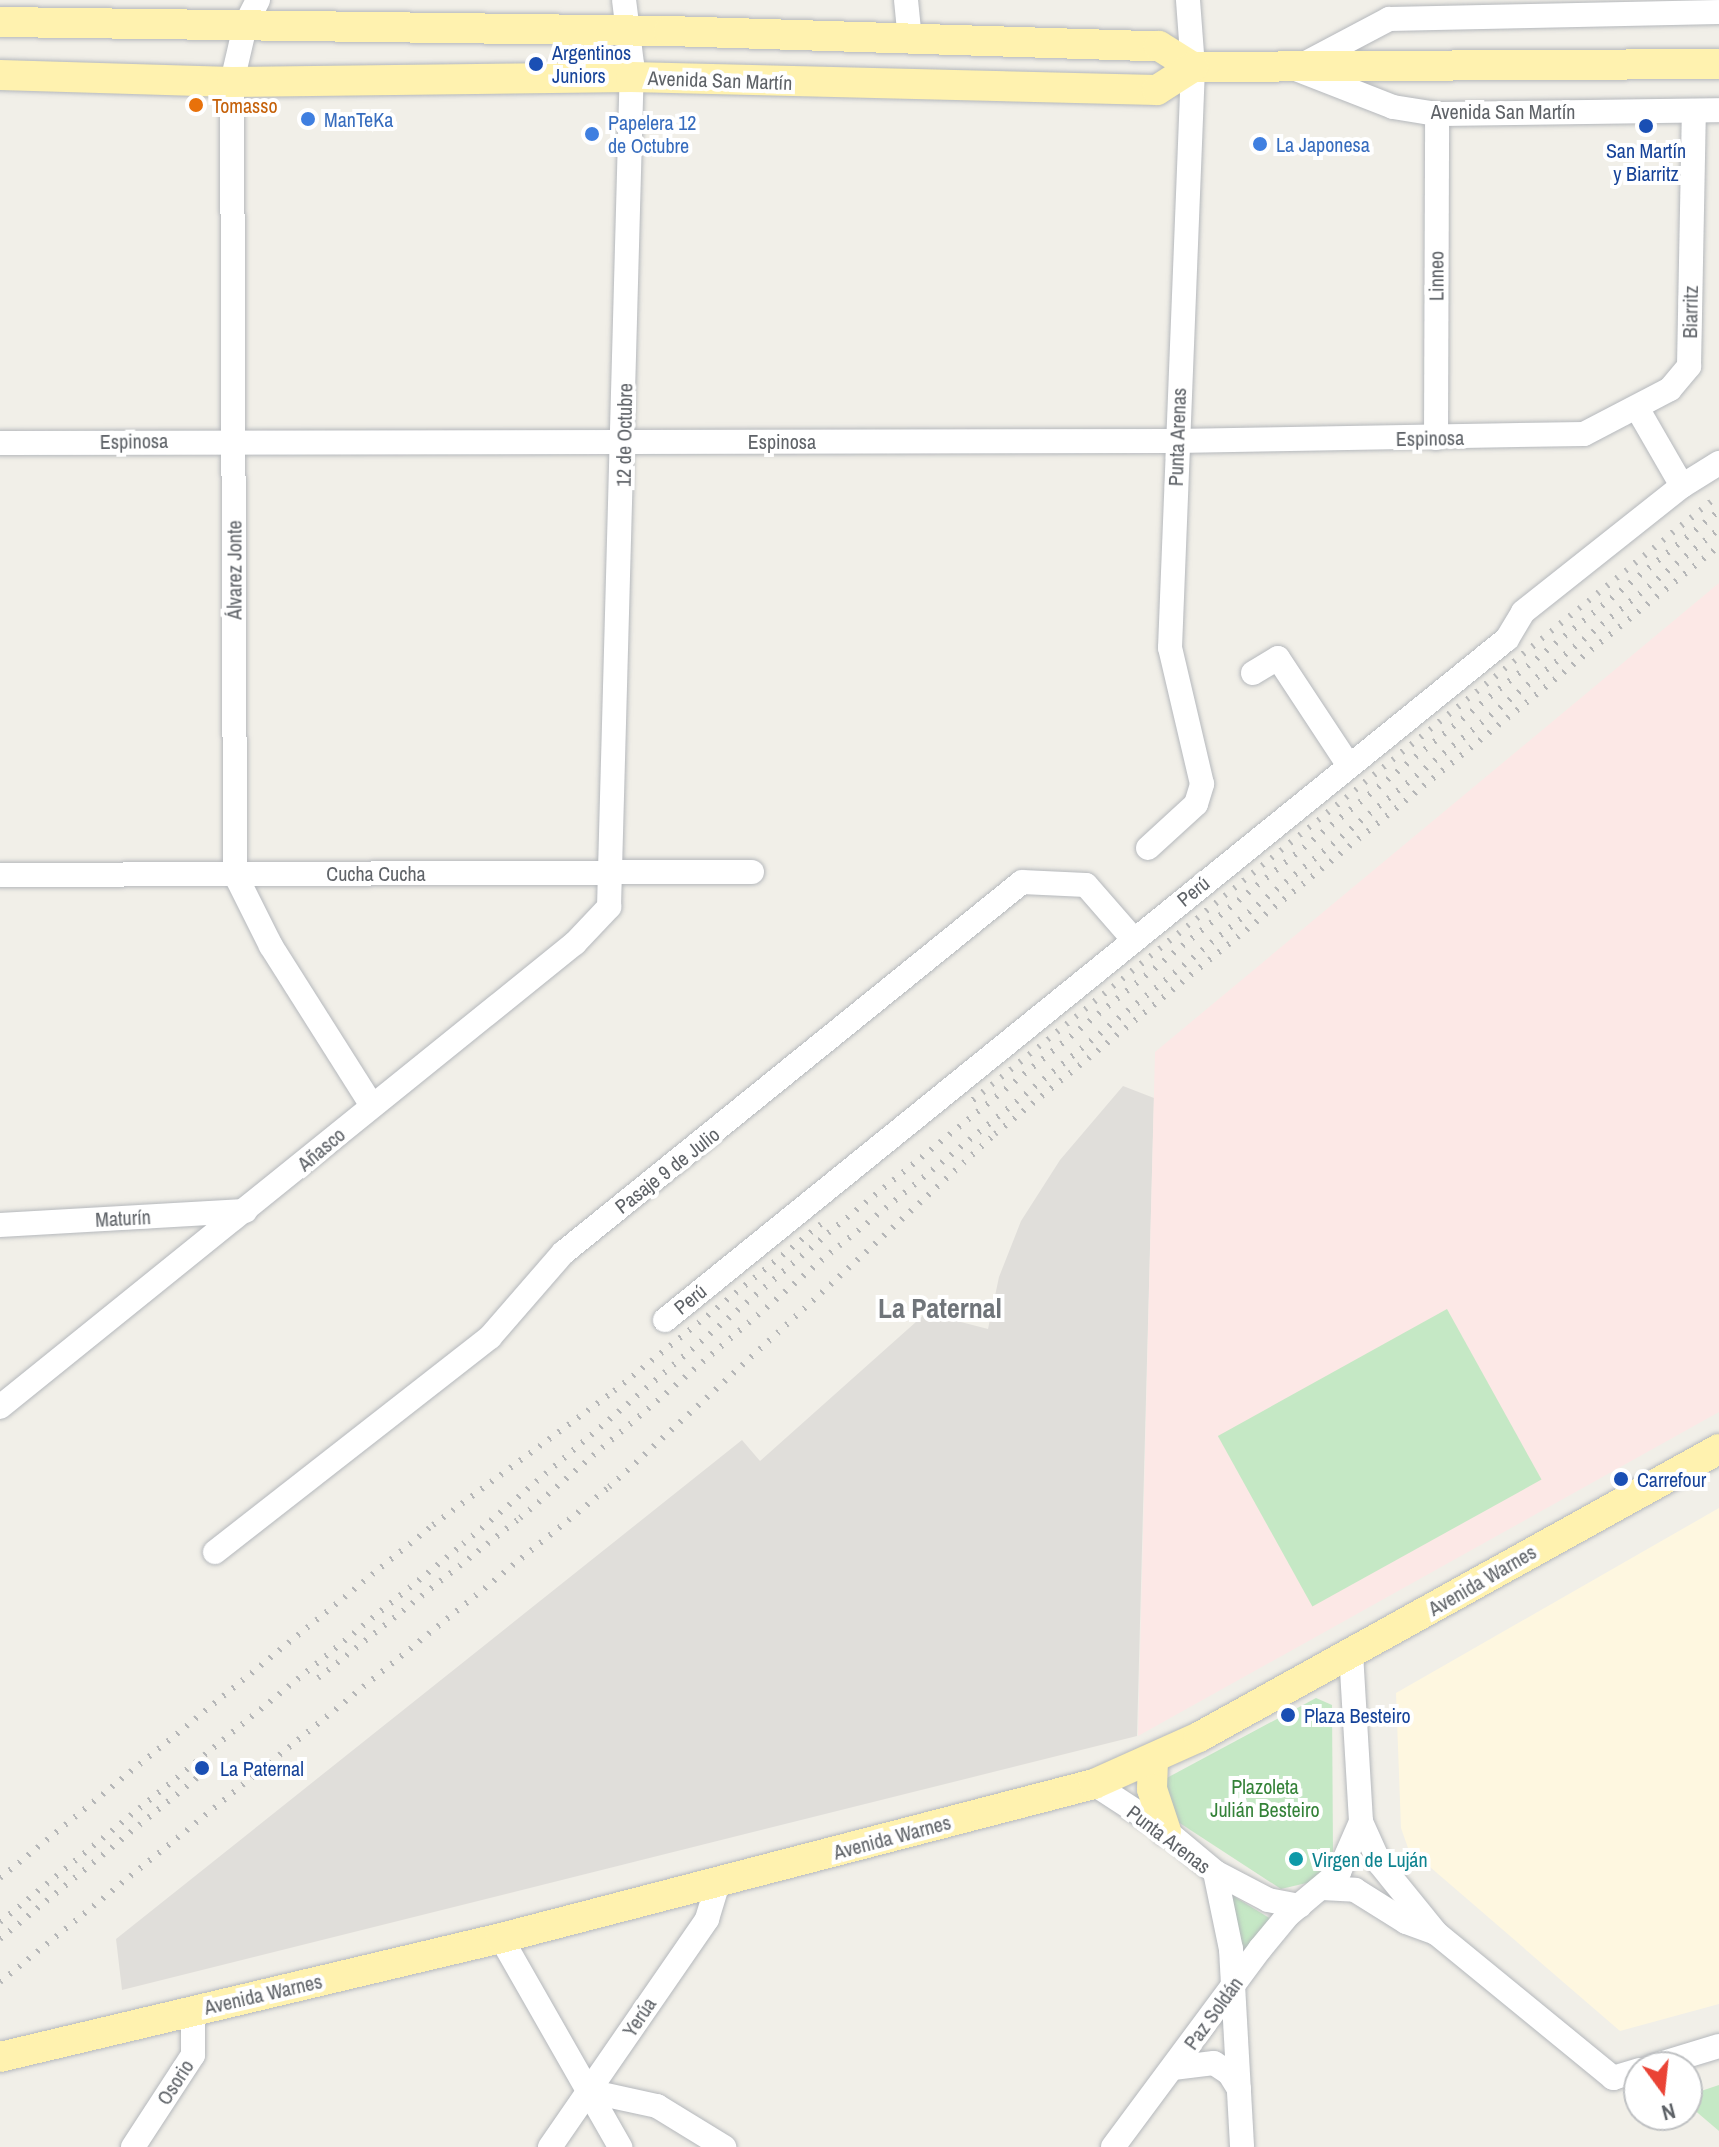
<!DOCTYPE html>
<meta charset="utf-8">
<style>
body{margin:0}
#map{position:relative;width:1719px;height:2147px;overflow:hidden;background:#f1efe8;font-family:"Archivo Narrow",sans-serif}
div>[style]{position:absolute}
.commercial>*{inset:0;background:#fef7e0}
.industrial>*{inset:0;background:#e0deda}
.medical>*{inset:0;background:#fce8e6}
.green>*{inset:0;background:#c5e8c5;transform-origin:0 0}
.roads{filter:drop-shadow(0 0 2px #b5b8bc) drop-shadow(0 0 2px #b5b8bc)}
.minor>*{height:24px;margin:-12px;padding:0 12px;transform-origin:12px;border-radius:12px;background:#fff}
.major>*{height:30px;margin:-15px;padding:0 15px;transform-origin:15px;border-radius:15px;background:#fff2af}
.rail>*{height:6px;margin-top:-3px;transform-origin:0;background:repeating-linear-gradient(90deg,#b6b7b8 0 2px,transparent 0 12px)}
.dots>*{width:22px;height:22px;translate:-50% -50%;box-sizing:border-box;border:4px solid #fff;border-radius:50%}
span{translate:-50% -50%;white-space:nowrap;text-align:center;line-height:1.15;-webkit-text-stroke:8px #fff;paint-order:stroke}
.transit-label{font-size:20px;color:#164399}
.left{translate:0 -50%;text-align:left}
.street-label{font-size:20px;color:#5f6368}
.food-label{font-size:20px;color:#c56008}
.shop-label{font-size:20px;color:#366cbe}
.park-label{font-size:20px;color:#348238}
.culture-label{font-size:20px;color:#0d838f}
.district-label{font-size:28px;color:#70757a;font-weight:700}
.north{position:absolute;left:1623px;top:2051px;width:80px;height:80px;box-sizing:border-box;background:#fff;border:2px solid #bfc1c3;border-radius:50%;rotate:165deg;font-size:22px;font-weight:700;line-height:32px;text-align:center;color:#5f6368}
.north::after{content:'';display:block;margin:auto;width:28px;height:36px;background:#ea4335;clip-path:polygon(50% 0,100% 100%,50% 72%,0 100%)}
</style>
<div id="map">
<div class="commercial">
<div style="clip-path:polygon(1719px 1508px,1719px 2004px,1620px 2031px,1408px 1848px,1401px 1828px,1396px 1693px)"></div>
</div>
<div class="industrial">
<div style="clip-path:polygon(1123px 1086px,1154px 1098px,1137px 1736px,122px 1990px,116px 1939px,742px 1440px,760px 1461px,926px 1313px,988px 1329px,999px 1277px,1021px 1221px,1060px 1160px)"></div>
</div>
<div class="medical">
<div style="clip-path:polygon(1719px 583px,1719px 1412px,1138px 1736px,1155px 1052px)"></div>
</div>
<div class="green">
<div style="left:1447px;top:1309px;width:195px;height:262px;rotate:61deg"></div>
<div style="clip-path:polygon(1316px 1698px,1332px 1705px,1333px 1854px,1315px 1881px,1281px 1889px,1172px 1818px,1163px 1780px)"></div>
<div style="clip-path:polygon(1230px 1894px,1271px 1919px,1242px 1959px)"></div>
<div style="clip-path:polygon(1719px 2085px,1719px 2131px,1692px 2108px,1698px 2092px)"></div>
</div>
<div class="roads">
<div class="minor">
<div style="left:258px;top:0;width:29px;rotate:117deg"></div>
<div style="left:245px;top:26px;width:57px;rotate:103.1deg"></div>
<div style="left:232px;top:82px;width:792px;rotate:89.78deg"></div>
<div style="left:235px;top:874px;width:80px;rotate:63.4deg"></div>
<div style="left:271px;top:946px;width:189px;rotate:57.7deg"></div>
<div style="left:906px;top:0;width:40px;rotate:84.3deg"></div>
<div style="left:1300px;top:66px;width:101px;rotate:-27.8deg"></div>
<div style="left:1389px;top:19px;width:330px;rotate:-1.2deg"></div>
<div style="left:1296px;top:69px;width:104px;rotate:21.4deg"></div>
<div style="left:1393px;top:107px;width:45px;rotate:9deg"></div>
<div style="left:1437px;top:114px;width:282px;rotate:-0.8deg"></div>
<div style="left:1637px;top:408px;width:90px;rotate:60deg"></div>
<div style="left:1436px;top:438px;width:324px;rotate:-89.8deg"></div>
<div style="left:0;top:443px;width:1176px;rotate:-0.1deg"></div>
<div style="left:1176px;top:441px;width:408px;rotate:-1deg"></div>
<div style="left:1584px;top:434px;width:97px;rotate:-27.6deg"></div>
<div style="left:1670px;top:389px;width:30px;rotate:-50deg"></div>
<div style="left:1689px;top:366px;width:255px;rotate:-88.9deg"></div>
<div style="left:1253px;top:673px;width:29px;rotate:-31deg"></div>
<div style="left:1278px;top:658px;width:127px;rotate:56.6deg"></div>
<div style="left:1148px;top:848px;width:65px;rotate:-42.5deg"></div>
<div style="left:1196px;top:804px;width:21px;rotate:-73deg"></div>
<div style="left:1202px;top:784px;width:140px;rotate:-103.2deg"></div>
<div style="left:1170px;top:648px;width:581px;rotate:-87.73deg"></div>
<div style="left:1193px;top:67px;width:67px;rotate:-94.3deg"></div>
<div style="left:0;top:875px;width:752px;rotate:-0.23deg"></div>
<div style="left:0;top:1225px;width:246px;rotate:-3.3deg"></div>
<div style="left:665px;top:1320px;width:1083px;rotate:-38.97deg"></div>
<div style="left:1507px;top:639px;width:31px;rotate:-59deg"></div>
<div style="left:1523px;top:612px;width:203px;rotate:-38.4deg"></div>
<div style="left:1682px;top:486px;width:44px;rotate:-31.9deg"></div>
<div style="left:0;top:1407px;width:739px;rotate:-38.9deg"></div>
<div style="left:575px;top:943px;width:50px;rotate:-46.6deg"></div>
<div style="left:609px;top:907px;width:843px;rotate:-88.44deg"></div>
<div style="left:632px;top:64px;width:64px;rotate:-97.1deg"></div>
<div style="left:215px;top:1552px;width:349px;rotate:-38deg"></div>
<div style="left:490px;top:1337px;width:111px;rotate:-49deg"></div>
<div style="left:563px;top:1253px;width:590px;rotate:-38.95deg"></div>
<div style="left:1022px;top:882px;width:64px;rotate:2.7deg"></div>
<div style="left:1086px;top:885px;width:73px;rotate:48.9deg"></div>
<div style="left:1351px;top:1653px;width:169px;rotate:86.6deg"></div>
<div style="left:1361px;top:1822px;width:46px;rotate:65.7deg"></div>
<div style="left:1380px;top:1864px;width:89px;rotate:50.9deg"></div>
<div style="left:1094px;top:1784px;width:86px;rotate:33.1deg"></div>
<div style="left:1166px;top:1831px;width:64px;rotate:39.9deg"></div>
<div style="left:1215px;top:1872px;width:60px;rotate:27.8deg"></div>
<div style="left:1268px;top:1900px;width:32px;rotate:11deg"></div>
<div style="left:1215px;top:1872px;width:79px;rotate:78.3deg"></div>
<div style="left:1231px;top:1949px;width:198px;rotate:86.8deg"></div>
<div style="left:1322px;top:1888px;width:33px;rotate:3deg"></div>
<div style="left:1355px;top:1890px;width:60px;rotate:32.1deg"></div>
<div style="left:1406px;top:1922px;width:32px;rotate:20deg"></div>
<div style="left:1436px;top:1933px;width:229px;rotate:39.3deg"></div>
<div style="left:1613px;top:2078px;width:27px;rotate:-17deg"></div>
<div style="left:501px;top:1938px;width:241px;rotate:60.3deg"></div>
<div style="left:1650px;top:2067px;width:72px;rotate:-16.9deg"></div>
<div style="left:1173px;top:2068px;width:41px;rotate:-7deg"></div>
<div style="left:1214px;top:2063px;width:18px;rotate:34deg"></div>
<div style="left:1229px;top:2073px;width:19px;rotate:58deg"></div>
<div style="left:588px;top:2091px;width:71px;rotate:12.3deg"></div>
<div style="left:657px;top:2106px;width:79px;rotate:31.5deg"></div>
<div style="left:133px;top:2147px;width:110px;rotate:-56.9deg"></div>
<div style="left:193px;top:2055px;width:44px;rotate:-90deg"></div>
<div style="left:550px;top:2147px;width:277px;rotate:-55.4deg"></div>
<div style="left:707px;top:1919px;width:38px;rotate:-73deg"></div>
<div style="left:1113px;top:2147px;width:247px;rotate:-53.4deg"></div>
<div style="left:1260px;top:1949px;width:44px;rotate:-50.5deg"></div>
<div style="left:1288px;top:1915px;width:67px;rotate:-40.1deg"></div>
<div style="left:1339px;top:1872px;width:55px;rotate:-66.3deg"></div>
</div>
<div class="major">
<div style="left:0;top:22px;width:669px;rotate:0.77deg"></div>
<div style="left:669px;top:31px;width:490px;rotate:1.8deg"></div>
<div style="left:1159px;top:46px;width:40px;rotate:32deg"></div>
<div style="left:1193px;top:67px;width:526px;rotate:-0.33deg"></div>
<div style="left:0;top:75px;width:232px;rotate:1.7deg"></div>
<div style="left:232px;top:82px;width:399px;rotate:-0.7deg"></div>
<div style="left:631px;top:77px;width:526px;rotate:1.42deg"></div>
<div style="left:1157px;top:90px;width:43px;rotate:-32.6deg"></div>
<div style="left:1153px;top:1760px;width:29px;rotate:92deg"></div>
<div style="left:1152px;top:1789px;width:44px;rotate:71.6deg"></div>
<div style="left:0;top:2057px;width:515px;rotate:-13.36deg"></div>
<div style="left:501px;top:1938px;width:613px;rotate:-14.56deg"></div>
<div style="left:1094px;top:1784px;width:115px;rotate:-24.1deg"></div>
<div style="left:1199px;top:1737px;width:594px;rotate:-28.98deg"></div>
</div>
</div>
<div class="rail">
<div style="left:973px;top:1100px;width:960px;rotate:-39.04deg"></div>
<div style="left:318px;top:1678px;width:258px;rotate:-38.4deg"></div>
<div style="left:520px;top:1518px;width:419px;rotate:-40.5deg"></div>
<div style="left:839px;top:1246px;width:1135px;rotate:-39.17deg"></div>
<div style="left:0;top:1878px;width:559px;rotate:-39.19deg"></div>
<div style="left:433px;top:1525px;width:225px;rotate:-36.5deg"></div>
<div style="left:614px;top:1391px;width:266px;rotate:-38.9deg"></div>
<div style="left:0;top:1922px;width:598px;rotate:-39.23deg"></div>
<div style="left:463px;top:1544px;width:480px;rotate:-40.4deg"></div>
<div style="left:828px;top:1233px;width:1147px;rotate:-39.02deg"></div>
<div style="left:0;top:1939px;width:256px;rotate:-39.3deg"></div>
<div style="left:0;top:1982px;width:785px;rotate:-39.1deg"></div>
<div style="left:609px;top:1487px;width:523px;rotate:-42.44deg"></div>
<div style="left:995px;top:1134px;width:933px;rotate:-39.08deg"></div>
</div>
<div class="dots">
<div style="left:536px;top:64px;background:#1a4fb4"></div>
<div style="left:196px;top:105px;background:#e8710a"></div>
<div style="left:308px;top:119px;background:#3f7fe0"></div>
<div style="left:1646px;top:126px;background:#1a4fb4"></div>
<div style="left:592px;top:134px;background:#3f7fe0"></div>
<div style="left:1260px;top:144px;background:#3f7fe0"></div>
<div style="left:1621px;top:1479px;background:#1a4fb4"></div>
<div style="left:1288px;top:1715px;background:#1a4fb4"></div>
<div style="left:202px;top:1768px;background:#1a4fb4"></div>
<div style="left:1296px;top:1859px;background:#0f9aa8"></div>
</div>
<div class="transit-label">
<span class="left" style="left:552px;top:64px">Argentinos<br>Juniors</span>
<span style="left:1646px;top:162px">San Martín<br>y Biarritz</span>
<span class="left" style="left:1637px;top:1479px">Carrefour</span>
<span class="left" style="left:1304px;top:1715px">Plaza Besteiro</span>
<span class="left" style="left:220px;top:1768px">La Paternal</span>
</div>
<div class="street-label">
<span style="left:720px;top:80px;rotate:2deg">Avenida San Martín</span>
<span style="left:1503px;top:111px">Avenida San Martín</span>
<span style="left:1436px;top:276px;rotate:-90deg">Linneo</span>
<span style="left:1690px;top:312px;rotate:-89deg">Biarritz</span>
<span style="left:624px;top:435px;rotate:-89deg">12 de Octubre</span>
<span style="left:1177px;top:437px;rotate:-88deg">Punta Arenas</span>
<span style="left:1430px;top:438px;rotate:-1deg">Espinosa</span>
<span style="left:134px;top:441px;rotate:-1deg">Espinosa</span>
<span style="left:782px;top:441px">Espinosa</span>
<span style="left:234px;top:570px;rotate:-90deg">Álvarez Jonte</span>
<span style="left:376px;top:873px">Cucha Cucha</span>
<span style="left:1193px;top:891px;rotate:-39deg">Perú</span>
<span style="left:321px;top:1149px;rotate:-40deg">Añasco</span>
<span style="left:667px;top:1170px;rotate:-38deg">Pasaje 9 de Julio</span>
<span style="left:123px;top:1218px;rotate:-3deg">Maturín</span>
<span style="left:690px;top:1299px;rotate:-39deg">Perú</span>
<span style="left:1482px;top:1580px;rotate:-30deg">Avenida Warnes</span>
<span style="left:892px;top:1837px;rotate:-15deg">Avenida Warnes</span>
<span style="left:1169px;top:1839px;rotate:37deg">Punta Arenas</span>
<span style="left:263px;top:1994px;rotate:-13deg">Avenida Warnes</span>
<span style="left:1213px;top:2013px;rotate:-54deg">Paz Soldán</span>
<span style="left:639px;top:2017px;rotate:-56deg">Yerúa</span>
<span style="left:175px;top:2082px;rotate:-57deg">Osorio</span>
</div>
<div class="food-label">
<span class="left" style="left:212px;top:105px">Tomasso</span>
</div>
<div class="shop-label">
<span class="left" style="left:324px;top:119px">ManTeKa</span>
<span class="left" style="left:608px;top:134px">Papelera 12<br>de Octubre</span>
<span class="left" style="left:1276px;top:144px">La Japonesa</span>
</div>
<div class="park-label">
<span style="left:1265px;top:1798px">Plazoleta<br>Julián Besteiro</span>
</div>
<div class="culture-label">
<span class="left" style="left:1312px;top:1859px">Virgen de Luján</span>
</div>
<div class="district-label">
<span style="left:940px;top:1308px">La Paternal</span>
</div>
<div class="north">N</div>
</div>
